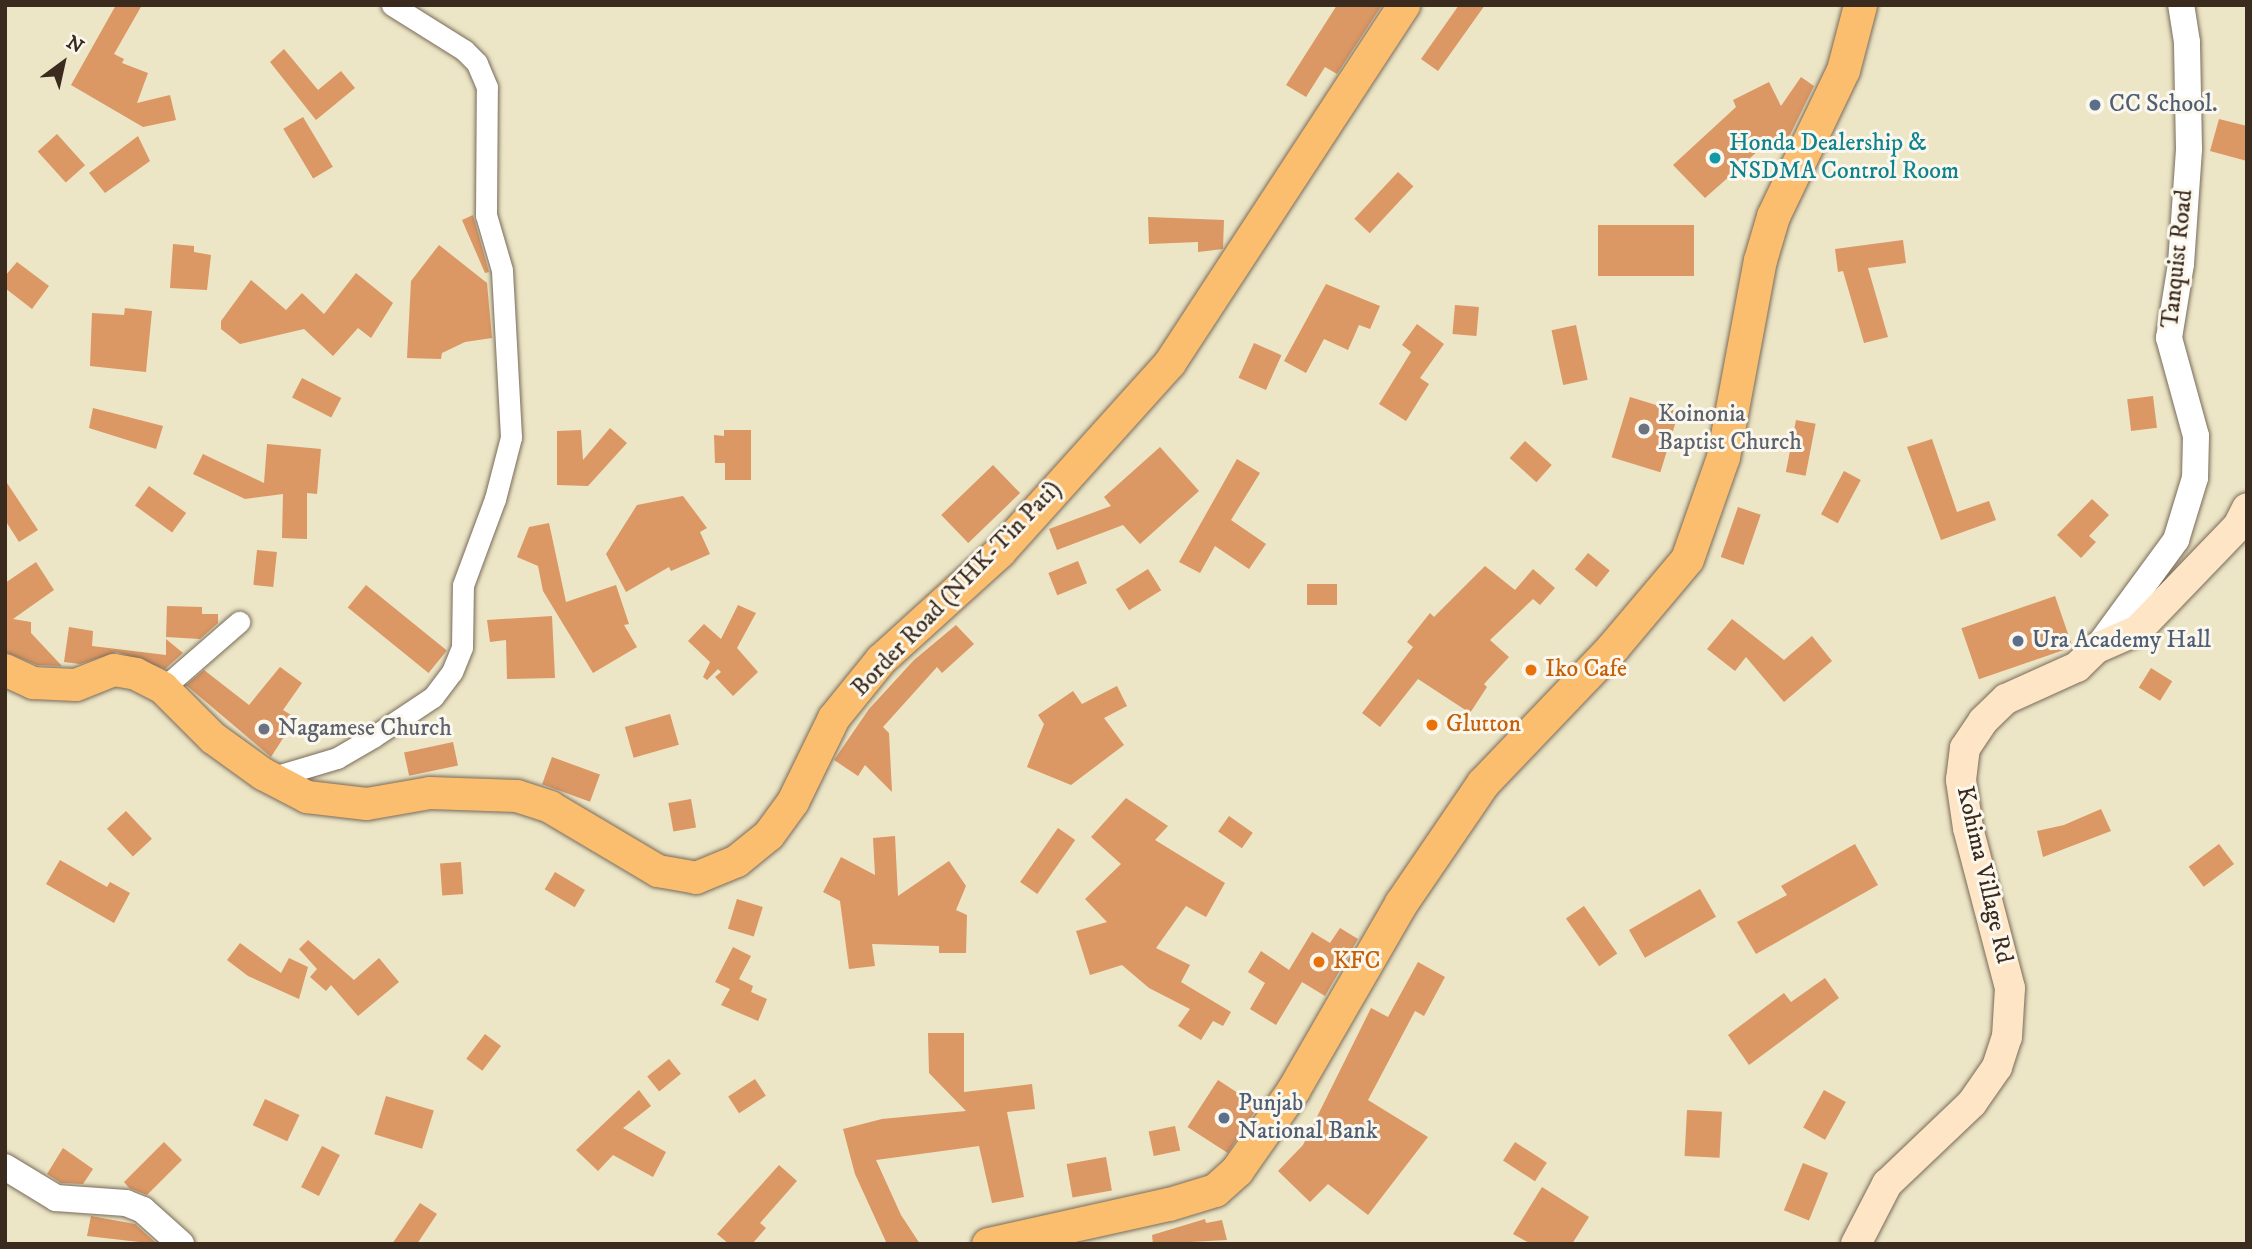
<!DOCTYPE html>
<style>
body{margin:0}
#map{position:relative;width:2252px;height:1249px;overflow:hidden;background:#ece5c6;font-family:"IM FELL DW Pica",serif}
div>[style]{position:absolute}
.building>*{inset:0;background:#db9764;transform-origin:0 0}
.roads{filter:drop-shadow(0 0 2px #796b59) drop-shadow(0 0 2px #796b59)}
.minor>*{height:21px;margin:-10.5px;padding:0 10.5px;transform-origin:10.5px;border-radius:10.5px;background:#fff}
.tertiary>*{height:26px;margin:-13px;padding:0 13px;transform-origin:13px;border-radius:13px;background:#fff}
.secondary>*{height:30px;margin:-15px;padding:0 15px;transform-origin:15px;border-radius:15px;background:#fde5c5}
.primary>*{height:32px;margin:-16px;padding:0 16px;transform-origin:16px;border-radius:16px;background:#fbbd6e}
.trunk>*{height:33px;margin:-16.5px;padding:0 16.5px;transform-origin:16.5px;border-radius:16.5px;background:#fbbd6e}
.dots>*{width:19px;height:19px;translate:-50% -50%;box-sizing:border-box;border:4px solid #fbf7ec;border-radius:50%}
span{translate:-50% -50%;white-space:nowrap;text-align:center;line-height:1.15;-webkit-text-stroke:6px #fbf7ec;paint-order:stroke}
.service-label{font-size:24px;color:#4e5e75}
.left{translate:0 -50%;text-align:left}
.culture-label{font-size:24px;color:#0d838f}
.street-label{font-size:24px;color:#3b2a1e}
.worship-label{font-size:24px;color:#5b616d}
.food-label{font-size:24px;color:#c56008}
.frame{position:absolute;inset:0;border:7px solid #3b2a1e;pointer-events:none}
.north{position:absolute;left:28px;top:28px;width:70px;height:70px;-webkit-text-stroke:5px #fbf7ec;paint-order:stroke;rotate:33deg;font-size:19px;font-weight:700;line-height:28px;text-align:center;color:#3b2a1e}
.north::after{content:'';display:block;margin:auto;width:24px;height:32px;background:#3b2a1e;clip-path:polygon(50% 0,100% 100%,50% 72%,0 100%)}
</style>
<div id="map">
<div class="building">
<div style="clip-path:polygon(116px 5px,142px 5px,114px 54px,124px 59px,122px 63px,148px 73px,137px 103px,170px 95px,176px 120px,143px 127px,71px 85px)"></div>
<div style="clip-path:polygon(1337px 5px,1382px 5px,1337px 74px,1325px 67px,1306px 97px,1286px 85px)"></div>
<div style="clip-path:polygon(1459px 5px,1485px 5px,1438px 71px,1421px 59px)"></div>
<div style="clip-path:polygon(284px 49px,318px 90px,341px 71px,355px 88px,316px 120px,270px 62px)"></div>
<div style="clip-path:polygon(1801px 77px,1814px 86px,1790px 135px,1758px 151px,1705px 198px,1673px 165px,1736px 107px,1733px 100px,1769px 82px,1781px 106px)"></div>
<div style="left:303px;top:117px;width:58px;height:23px;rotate:59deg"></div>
<div style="clip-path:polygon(2219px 119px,2247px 126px,2247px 161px,2210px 151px)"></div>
<div style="left:57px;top:134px;width:42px;height:26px;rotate:48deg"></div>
<div style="clip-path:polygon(138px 136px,150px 161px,105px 193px,89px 173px)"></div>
<div style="left:1398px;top:172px;width:21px;height:64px;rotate:43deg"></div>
<div style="clip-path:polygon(473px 215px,489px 272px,485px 273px,462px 220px)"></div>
<div style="clip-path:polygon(1148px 217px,1224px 220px,1223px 249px,1198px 252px,1198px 242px,1149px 244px)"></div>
<div style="left:1694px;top:225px;width:51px;height:96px;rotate:90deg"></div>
<div style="clip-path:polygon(1903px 240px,1906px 263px,1868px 268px,1888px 337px,1864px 343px,1843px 271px,1838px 272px,1835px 249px)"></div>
<div style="clip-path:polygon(173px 244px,194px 246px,194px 252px,211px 255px,207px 290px,170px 288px)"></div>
<div style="clip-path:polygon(439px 245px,487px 283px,492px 338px,465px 342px,442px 353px,441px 359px,407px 358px,411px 281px)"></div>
<div style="clip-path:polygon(17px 262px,49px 286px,32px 309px,5px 288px,5px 276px)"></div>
<div style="clip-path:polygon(356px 273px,393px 303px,371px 338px,358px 328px,333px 356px,304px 329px,240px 344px,221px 329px,221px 321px,251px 280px,286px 310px,302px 293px,324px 314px)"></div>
<div style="clip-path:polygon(1326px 284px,1380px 306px,1370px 329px,1359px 325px,1348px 350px,1324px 339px,1306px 373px,1284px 361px)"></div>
<div style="left:1455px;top:305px;width:24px;height:29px;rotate:5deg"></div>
<div style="clip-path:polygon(125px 308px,152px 311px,146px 372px,90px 366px,92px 313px,124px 315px)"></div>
<div style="clip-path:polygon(1417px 324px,1444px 344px,1420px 378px,1429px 384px,1406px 421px,1379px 404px,1411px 352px,1402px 345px)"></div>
<div style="left:1576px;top:325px;width:56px;height:25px;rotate:78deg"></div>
<div style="left:1254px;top:343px;width:30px;height:38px;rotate:24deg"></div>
<div style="left:302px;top:378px;width:44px;height:22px;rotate:27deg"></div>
<div style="left:2153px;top:396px;width:32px;height:26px;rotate:83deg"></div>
<div style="left:1630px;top:397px;width:51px;height:63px;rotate:17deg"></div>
<div style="clip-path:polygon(93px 408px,163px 426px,156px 449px,89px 428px)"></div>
<div style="left:1796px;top:420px;width:20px;height:53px;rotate:11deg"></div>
<div style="clip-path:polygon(610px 428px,627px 443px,588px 486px,557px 485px,557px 431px,581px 430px,583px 460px)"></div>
<div style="clip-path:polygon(724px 430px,751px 430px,751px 480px,725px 480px,725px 463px,715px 463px,714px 435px,724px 436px)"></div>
<div style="clip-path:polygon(1932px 439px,1957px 512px,1989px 501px,1996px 520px,1941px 540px,1907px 447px)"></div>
<div style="left:1525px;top:441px;width:36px;height:23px;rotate:42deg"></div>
<div style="clip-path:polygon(267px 444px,321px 449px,317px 494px,307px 493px,307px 539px,282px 538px,283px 494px,245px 499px,193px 474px,203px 454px,264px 483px)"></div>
<div style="clip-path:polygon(1160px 447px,1199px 491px,1140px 544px,1123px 525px,1057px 550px,1049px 529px,1111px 506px,1104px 497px)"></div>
<div style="clip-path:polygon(1237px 459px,1260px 473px,1231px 520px,1266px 544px,1249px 569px,1215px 546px,1200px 573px,1179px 562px)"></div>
<div style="left:993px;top:465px;width:39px;height:72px;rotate:46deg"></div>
<div style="left:1844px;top:471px;width:19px;height:49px;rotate:28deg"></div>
<div style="clip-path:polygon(5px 480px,38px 530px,19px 542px,5px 520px)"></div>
<div style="left:149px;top:486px;width:46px;height:24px;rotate:36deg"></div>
<div style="clip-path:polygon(683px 496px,707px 528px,700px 532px,710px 554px,671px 571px,669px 567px,626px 592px,606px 554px,637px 505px)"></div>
<div style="clip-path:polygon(2092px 499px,2109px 515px,2089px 536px,2096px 542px,2081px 558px,2057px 535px)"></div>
<div style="left:1738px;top:507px;width:24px;height:53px;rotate:19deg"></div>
<div style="clip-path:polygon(549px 523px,566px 602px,616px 585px,629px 624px,624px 625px,637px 647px,593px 673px,543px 591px,538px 566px,517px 557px,529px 527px)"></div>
<div style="left:257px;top:550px;width:20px;height:35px;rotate:6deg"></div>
<div style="left:1588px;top:553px;width:28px;height:21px;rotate:39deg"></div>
<div style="left:1078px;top:561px;width:24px;height:32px;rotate:68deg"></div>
<div style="clip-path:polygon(36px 562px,54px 590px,13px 619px,31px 622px,31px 633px,62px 666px,37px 665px,5px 652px,5px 583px)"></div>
<div style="clip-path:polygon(1485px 566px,1515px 590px,1533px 569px,1555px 588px,1540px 605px,1533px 599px,1490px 640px,1509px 657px,1484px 684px,1487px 687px,1470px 713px,1418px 679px,1380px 727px,1362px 713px,1413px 647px,1407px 642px,1430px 613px,1434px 617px)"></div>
<div style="left:1148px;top:569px;width:25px;height:38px;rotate:58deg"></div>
<div style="left:1337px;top:584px;width:21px;height:30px;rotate:90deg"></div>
<div style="left:366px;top:585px;width:104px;height:29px;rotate:39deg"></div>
<div style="left:2055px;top:596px;width:54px;height:99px;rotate:71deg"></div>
<div style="clip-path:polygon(738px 605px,756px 613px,737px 648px,758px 672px,733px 696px,715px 677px,721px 672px,718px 669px,707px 680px,703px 677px,710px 662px,688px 641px,704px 624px,721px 639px)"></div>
<div style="clip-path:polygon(167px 606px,202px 607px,202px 614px,218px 614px,218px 623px,200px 639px,166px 637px)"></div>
<div style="clip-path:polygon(552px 616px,555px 678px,507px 679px,506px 640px,490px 642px,487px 620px)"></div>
<div style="clip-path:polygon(1732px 619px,1784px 660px,1812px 636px,1832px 661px,1784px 702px,1746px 657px,1735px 671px,1707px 649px)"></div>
<div style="clip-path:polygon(956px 625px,974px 644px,942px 673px,937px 667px,883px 727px,889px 733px,892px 792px,865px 765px,858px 776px,834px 760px,869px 709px,914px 660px)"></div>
<div style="clip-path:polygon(69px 627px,93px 631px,92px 646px,166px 655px,166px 639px,183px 653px,165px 669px,117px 652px,80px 664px,64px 662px)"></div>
<div style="clip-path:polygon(280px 667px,302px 683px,283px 710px,296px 718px,271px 757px,186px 685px,204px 670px,249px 705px)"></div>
<div style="left:2151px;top:668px;width:25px;height:23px;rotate:32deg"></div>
<div style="clip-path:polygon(1117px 686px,1127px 706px,1104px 718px,1124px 745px,1071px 785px,1027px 767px,1044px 724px,1038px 715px,1073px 691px,1082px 704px)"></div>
<div style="left:670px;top:714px;width:32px;height:47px;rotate:74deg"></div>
<div style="left:453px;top:742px;width:24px;height:50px;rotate:78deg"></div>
<div style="left:552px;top:757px;width:51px;height:29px;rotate:20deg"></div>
<div style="clip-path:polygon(1126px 798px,1168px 826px,1155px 840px,1225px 883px,1206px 917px,1186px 906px,1156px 948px,1190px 965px,1181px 982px,1231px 1012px,1223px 1026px,1213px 1021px,1201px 1040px,1178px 1026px,1190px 1009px,1149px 988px,1122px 965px,1090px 975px,1076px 931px,1107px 922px,1085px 899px,1121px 864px,1091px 837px)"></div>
<div style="left:691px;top:799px;width:29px;height:23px;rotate:80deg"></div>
<div style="clip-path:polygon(2101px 809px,2111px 831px,2043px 857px,2037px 831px,2064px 825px)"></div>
<div style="left:126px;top:811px;width:38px;height:26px;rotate:47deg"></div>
<div style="left:1229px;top:816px;width:29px;height:19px;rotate:35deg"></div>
<div style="left:1058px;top:828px;width:21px;height:66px;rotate:35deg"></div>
<div style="clip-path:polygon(895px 836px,898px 896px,949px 861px,966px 886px,956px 910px,967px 915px,966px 953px,939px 953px,939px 946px,872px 944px,875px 966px,849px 969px,840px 901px,823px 892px,841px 857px,875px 875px,873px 838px)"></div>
<div style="clip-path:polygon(1855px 844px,1878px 885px,1756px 954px,1737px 922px,1787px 895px,1781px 886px)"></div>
<div style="left:2219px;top:844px;width:25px;height:38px;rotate:53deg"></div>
<div style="clip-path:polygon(60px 860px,107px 887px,110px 882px,130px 893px,114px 923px,46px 884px)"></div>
<div style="left:461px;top:862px;width:32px;height:21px;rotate:86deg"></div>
<div style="left:555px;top:872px;width:35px;height:20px;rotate:31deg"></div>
<div style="left:1700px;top:889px;width:32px;height:82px;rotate:60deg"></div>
<div style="left:737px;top:899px;width:27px;height:31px;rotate:17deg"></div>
<div style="left:1584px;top:906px;width:58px;height:22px;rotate:55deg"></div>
<div style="clip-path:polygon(1340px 928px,1358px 939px,1325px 996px,1302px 982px,1276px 1025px,1250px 1009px,1265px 983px,1248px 972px,1261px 951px,1289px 970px,1312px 932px,1330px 943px)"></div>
<div style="clip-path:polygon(308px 940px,354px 980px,379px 958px,399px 982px,358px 1016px,331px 985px,326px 991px,310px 977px,317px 969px,299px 949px)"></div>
<div style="clip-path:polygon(240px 943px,281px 973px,289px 958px,308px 967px,299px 999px,248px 976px,227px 960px)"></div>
<div style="clip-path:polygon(733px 947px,751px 956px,739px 979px,753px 986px,751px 992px,767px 999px,758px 1021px,721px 1005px,730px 989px,715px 982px)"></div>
<div style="clip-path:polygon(1418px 962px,1445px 977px,1424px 1016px,1415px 1011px,1368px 1100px,1428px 1137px,1368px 1215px,1328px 1184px,1310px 1202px,1278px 1171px,1303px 1145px,1371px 1008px,1388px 1017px)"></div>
<div style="clip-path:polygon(1825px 978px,1839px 998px,1749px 1065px,1728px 1035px,1784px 993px,1791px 1002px)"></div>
<div style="clip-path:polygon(928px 1033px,964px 1033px,964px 1092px,1032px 1084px,1035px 1109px,1007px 1112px,1024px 1197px,992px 1203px,979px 1146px,876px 1160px,901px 1215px,920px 1244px,887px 1244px,855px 1174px,843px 1129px,882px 1119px,966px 1111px,929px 1073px)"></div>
<div style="left:485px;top:1034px;width:20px;height:31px;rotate:37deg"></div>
<div style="left:669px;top:1059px;width:19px;height:28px;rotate:51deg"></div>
<div style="left:755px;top:1079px;width:20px;height:32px;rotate:57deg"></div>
<div style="left:1218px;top:1080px;width:48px;height:56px;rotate:33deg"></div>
<div style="clip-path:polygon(639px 1090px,651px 1106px,623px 1128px,666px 1152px,653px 1177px,613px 1155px,598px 1171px,576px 1150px)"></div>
<div style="left:1824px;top:1090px;width:25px;height:43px;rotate:29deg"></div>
<div style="left:386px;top:1096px;width:50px;height:40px;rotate:17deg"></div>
<div style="left:265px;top:1099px;width:38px;height:29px;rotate:25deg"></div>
<div style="left:1687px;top:1110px;width:35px;height:46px;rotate:3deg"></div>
<div style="left:1175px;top:1126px;width:25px;height:27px;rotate:78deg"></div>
<div style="clip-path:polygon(164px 1142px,182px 1160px,147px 1195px,129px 1188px,124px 1182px)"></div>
<div style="left:1515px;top:1142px;width:38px;height:22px;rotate:33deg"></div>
<div style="left:322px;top:1146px;width:20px;height:46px;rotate:27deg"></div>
<div style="clip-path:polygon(63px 1148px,93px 1169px,83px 1184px,61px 1183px,47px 1174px)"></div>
<div style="left:1106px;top:1157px;width:34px;height:40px;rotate:80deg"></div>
<div style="left:1803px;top:1163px;width:27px;height:51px;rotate:22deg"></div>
<div style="clip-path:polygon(779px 1165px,797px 1181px,760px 1223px,766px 1228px,752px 1244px,729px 1244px,717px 1234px)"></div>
<div style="clip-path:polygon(1542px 1187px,1589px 1217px,1572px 1244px,1531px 1244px,1513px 1234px)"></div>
<div style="clip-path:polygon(420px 1203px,437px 1214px,417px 1244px,392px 1244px)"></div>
<div style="clip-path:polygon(91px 1216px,135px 1224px,157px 1244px,87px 1236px)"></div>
<div style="clip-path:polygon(1205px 1219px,1206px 1223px,1222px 1220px,1227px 1240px,1153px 1244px,1152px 1235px)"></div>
</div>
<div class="roads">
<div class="minor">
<div style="left:163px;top:688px;width:101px;rotate:-41deg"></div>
<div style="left:270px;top:778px;width:70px;rotate:-16.6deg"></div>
<div style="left:337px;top:758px;width:42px;rotate:-30.3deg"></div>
<div style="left:373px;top:737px;width:72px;rotate:-33.7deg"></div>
<div style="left:433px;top:697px;width:31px;rotate:-53deg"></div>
<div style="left:452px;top:672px;width:27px;rotate:-68deg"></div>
<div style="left:462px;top:647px;width:62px;rotate:-89.1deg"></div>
<div style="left:463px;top:585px;width:92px;rotate:-69.6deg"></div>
<div style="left:495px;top:499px;width:64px;rotate:-75.5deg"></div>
<div style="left:511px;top:437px;width:167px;rotate:-93.1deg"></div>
<div style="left:502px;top:270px;width:57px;rotate:-106.2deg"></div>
<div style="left:486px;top:215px;width:128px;rotate:-89.6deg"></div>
<div style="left:487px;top:87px;width:26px;rotate:-113deg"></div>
<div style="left:477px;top:63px;width:18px;rotate:-135deg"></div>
<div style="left:464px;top:50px;width:85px;rotate:-148deg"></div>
</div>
<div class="tertiary">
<div style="left:2097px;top:648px;width:134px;rotate:-53.8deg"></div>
<div style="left:2176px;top:540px;width:65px;rotate:-73deg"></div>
<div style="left:2195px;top:478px;width:42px;rotate:-88.6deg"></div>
<div style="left:2196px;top:436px;width:102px;rotate:-105.4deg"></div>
<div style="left:2169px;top:338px;width:75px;rotate:-80.8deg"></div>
<div style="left:2181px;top:264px;width:115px;rotate:-86deg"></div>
<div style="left:2189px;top:149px;width:107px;rotate:-91.1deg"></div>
<div style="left:2187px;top:42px;width:37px;rotate:-99deg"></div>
<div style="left:5px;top:1167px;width:60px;rotate:31.3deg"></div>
<div style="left:56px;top:1198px;width:70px;rotate:4.1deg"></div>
<div style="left:126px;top:1203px;width:18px;rotate:22deg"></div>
<div style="left:143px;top:1210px;width:51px;rotate:41.8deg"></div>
</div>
<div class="secondary">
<div style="left:1856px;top:1244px;width:68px;rotate:-62.7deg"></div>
<div style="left:1887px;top:1184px;width:117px;rotate:-43.6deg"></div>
<div style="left:1972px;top:1103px;width:44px;rotate:-55.2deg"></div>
<div style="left:1997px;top:1067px;width:32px;rotate:-72deg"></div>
<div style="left:2007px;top:1037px;width:49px;rotate:-86.5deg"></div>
<div style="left:2010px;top:988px;width:165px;rotate:-104.7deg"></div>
<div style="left:1968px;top:828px;width:49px;rotate:-98.3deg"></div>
<div style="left:1961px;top:780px;width:32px;rotate:-83deg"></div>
<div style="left:1965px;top:748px;width:32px;rotate:-56deg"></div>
<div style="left:1983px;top:721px;width:32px;rotate:-44deg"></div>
<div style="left:2006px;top:699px;width:78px;rotate:-24.3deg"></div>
<div style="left:2077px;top:667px;width:28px;rotate:-44deg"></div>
<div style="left:2097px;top:648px;width:45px;rotate:-23.7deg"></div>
<div style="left:2138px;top:630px;width:144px;rotate:-46.1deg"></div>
<div style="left:2238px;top:526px;width:20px;rotate:-63deg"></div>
</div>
<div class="primary">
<div style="left:5px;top:670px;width:31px;rotate:25deg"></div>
<div style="left:33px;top:683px;width:43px;rotate:2.7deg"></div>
<div style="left:76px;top:685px;width:41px;rotate:-21.5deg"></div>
<div style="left:114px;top:670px;width:22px;rotate:10deg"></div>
<div style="left:136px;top:674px;width:30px;rotate:27deg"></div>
<div style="left:163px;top:688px;width:71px;rotate:45deg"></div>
<div style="left:213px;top:738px;width:62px;rotate:35.8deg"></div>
<div style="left:263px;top:774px;width:50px;rotate:27.6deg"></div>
<div style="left:307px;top:797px;width:60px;rotate:6.7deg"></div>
<div style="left:367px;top:804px;width:64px;rotate:-9.9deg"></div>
<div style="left:430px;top:793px;width:87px;rotate:2deg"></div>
<div style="left:517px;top:796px;width:35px;rotate:18deg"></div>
<div style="left:550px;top:807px;width:126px;rotate:30.7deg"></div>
<div style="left:658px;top:871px;width:39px;rotate:10deg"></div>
<div style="left:696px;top:878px;width:44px;rotate:-22.5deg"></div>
<div style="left:737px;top:861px;width:41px;rotate:-39.1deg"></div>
<div style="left:769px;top:835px;width:41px;rotate:-54deg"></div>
<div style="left:793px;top:802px;width:93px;rotate:-64deg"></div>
<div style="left:834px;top:718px;width:75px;rotate:-51deg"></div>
<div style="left:881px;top:660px;width:161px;rotate:-42.2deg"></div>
<div style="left:1000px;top:552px;width:254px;rotate:-48deg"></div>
<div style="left:1170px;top:363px;width:428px;rotate:-56.8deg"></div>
</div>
<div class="trunk">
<div style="left:988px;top:1244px;width:185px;rotate:-12.5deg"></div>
<div style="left:1169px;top:1204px;width:48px;rotate:-16.9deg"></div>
<div style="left:1215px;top:1190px;width:30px;rotate:-42deg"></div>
<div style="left:1237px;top:1170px;width:98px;rotate:-55deg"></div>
<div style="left:1293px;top:1090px;width:216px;rotate:-60deg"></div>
<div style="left:1401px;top:903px;width:145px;rotate:-55.7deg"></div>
<div style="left:1483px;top:783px;width:187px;rotate:-46.3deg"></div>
<div style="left:1612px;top:648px;width:116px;rotate:-49.9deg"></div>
<div style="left:1687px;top:559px;width:108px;rotate:-70.6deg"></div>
<div style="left:1723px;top:457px;width:200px;rotate:-79.4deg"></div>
<div style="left:1760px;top:260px;width:46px;rotate:-73.5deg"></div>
<div style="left:1773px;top:216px;width:162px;rotate:-64.4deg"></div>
<div style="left:1843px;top:70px;width:67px;rotate:-75.3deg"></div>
</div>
</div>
<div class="dots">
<div style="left:2095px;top:105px;background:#5c6f8a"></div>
<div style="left:1715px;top:158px;background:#0f9aa8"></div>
<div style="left:1644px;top:429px;background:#6b7280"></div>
<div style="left:2018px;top:641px;background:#5c6f8a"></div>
<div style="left:1531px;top:670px;background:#e8710a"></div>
<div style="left:1432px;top:725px;background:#e8710a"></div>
<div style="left:264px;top:729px;background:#6b7280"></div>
<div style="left:1319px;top:962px;background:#e8710a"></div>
<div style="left:1224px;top:1118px;background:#5c6f8a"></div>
</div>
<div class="service-label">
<span class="left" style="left:2109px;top:105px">CC School.</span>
<span class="left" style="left:2032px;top:641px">Ura Academy Hall</span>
<span class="left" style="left:1238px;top:1118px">Punjab<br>National Bank</span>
</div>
<div class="culture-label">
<span class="left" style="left:1729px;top:158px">Honda Dealership &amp;<br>NSDMA Control Room</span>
</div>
<div class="street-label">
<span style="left:2178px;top:259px;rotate:-84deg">Tanquist Road</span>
<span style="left:957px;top:589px;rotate:-46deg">Border Road (NHK-Tin Pati)</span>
<span style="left:1984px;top:875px;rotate:77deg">Kohima Village Rd</span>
</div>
<div class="worship-label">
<span class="left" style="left:1658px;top:429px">Koinonia<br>Baptist Church</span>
<span class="left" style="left:278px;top:729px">Nagamese Church</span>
</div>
<div class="food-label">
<span class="left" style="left:1545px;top:670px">Iko Cafe</span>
<span class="left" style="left:1446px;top:725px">Glutton</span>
<span class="left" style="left:1333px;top:962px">KFC</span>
</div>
<div class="frame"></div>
<div class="north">N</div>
</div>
